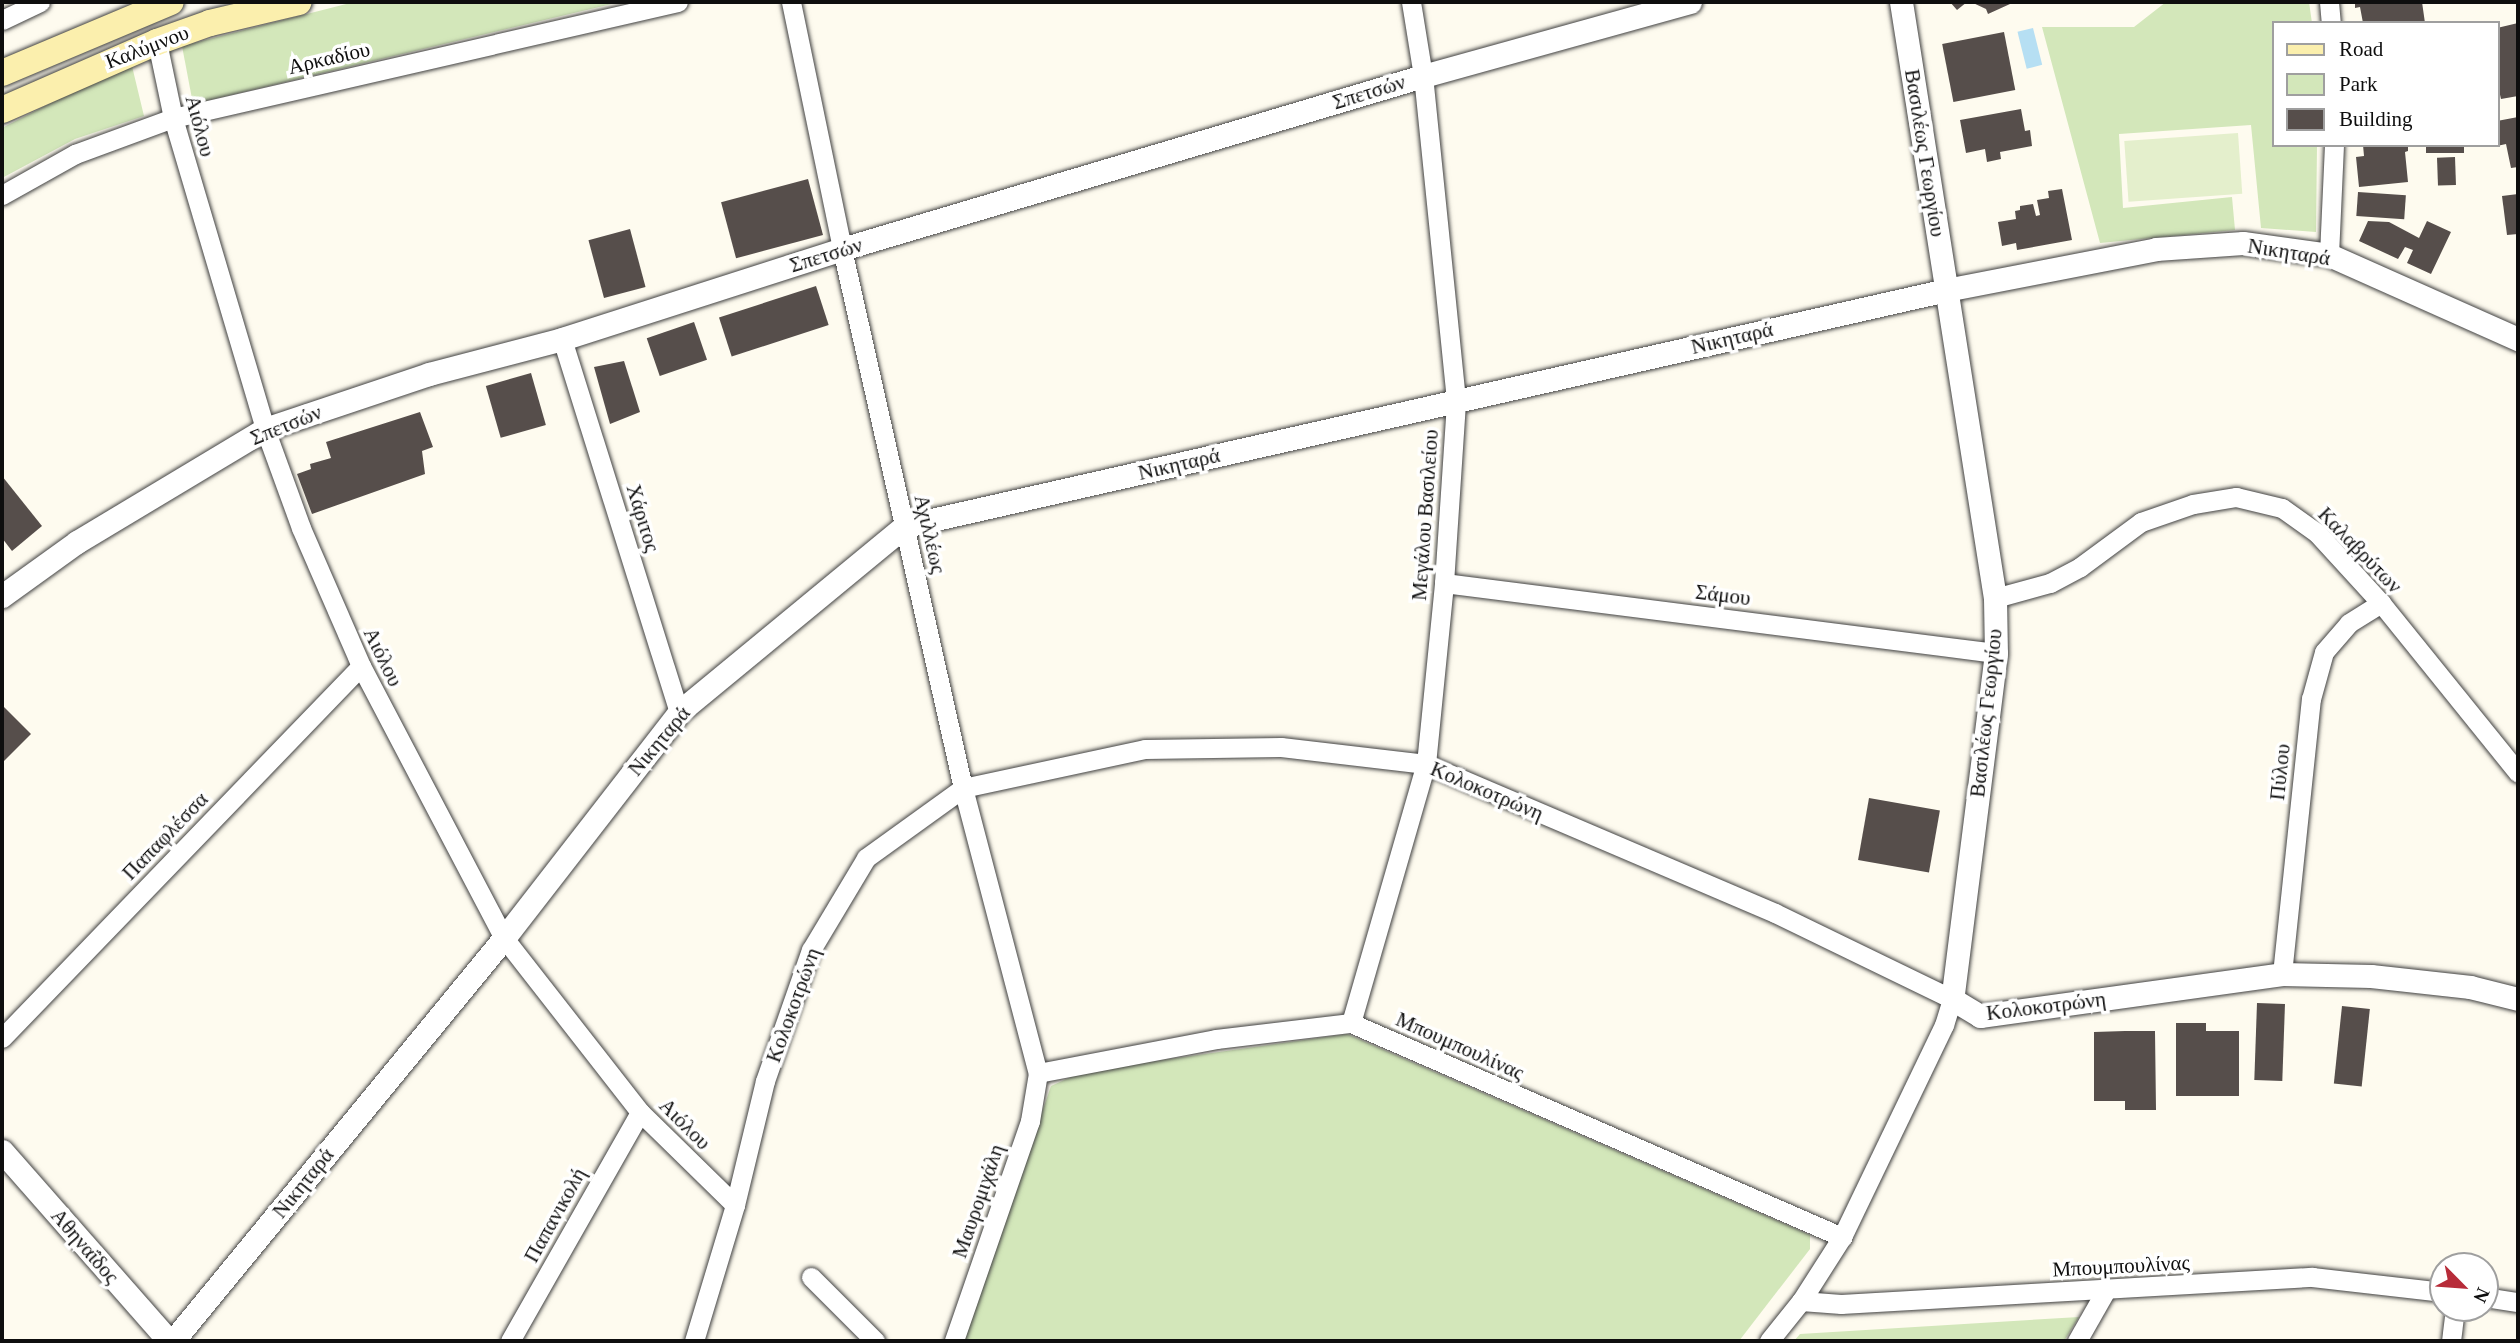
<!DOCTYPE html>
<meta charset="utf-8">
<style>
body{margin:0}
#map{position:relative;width:2520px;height:1343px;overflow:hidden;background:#fefbef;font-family:"Times New Roman",serif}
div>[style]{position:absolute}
.green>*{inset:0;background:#d3e7ba}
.pitch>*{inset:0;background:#e4efcc;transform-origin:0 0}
.water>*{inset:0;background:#b6dff3;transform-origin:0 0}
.building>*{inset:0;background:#564e4b;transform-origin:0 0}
.roads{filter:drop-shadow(0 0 2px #414141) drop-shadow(0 0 2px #414141)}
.minor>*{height:19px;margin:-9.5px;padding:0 9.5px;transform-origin:9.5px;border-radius:9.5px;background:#fff}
.tertiary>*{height:23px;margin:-11.5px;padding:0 11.5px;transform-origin:11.5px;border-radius:11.5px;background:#fff}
.secondary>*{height:26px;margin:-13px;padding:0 13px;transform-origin:13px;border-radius:13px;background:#fbefad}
span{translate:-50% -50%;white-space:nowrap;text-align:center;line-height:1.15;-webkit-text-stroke:7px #fff;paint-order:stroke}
.street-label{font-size:21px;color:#0e0e0e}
.frame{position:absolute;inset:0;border:4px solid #0e0e0e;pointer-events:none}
.legend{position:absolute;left:2272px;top:21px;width:228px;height:126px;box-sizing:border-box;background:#fff;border:2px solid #9f9f9f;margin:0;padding:9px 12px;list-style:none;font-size:21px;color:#0e0e0e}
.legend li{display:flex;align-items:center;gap:14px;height:35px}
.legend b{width:35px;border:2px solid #9f9f9f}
.north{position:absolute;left:2429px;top:1252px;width:70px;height:70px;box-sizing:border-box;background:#fff;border:2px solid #9f9f9f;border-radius:50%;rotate:115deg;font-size:19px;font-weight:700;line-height:28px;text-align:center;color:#0e0e0e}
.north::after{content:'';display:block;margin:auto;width:24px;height:32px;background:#b72c39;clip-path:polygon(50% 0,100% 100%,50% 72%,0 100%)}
</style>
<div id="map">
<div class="green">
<div style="clip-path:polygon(354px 2px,620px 2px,193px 104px,182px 46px)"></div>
<div style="clip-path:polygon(2166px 2px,2309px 2px,2312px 23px,2273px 23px,2273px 145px,2317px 145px,2316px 232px,2261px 228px,2251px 125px,2119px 134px,2123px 208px,2232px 197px,2235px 230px,2100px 243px,2042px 27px,2134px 27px)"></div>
<div style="clip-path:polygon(131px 62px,144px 116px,75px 139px,2px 178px,2px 128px)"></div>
<div style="clip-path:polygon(1347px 1034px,1810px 1235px,1810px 1249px,1739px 1341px,963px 1341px,1051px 1086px,1084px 1071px)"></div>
<div style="clip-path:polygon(2079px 1317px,2064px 1341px,1794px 1341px,1800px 1334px)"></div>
</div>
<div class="pitch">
<div style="left:2238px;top:133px;width:61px;height:114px;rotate:86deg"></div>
</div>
<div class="water">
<div style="left:2033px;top:28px;width:38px;height:16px;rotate:76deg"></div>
</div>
<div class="building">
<div style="clip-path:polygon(1950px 2px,1967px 2px,1957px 10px)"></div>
<div style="clip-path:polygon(1971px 2px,2009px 2px,2010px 4px,1988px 14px,1986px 9px)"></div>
<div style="clip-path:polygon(2355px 2px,2422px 2px,2425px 23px,2363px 23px,2360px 7px,2355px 8px)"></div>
<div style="clip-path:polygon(2518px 23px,2518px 96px,2501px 99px,2497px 82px,2497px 28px)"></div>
<div style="left:2004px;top:32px;width:59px;height:63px;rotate:79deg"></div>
<div style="clip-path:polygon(2021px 109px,2025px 131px,2030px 130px,2032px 146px,2000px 152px,2001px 159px,1987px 162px,1985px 149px,1966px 153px,1960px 120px)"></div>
<div style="clip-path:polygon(2518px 117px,2518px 167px,2511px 168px,2506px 144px,2497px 146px,2497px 121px)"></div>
<div style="clip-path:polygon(2363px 145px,2408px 145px,2408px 151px,2405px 152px,2408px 182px,2359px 187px,2356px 157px,2364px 156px)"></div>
<div style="left:2426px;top:145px;width:38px;height:8px"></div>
<div style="left:2455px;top:157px;width:28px;height:18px;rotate:88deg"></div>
<div style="left:808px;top:179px;width:58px;height:90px;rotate:75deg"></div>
<div style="clip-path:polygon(2062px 189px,2072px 240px,2017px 250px,2016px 243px,2002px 246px,1998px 222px,2016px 219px,2015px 211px,2020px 210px,2020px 206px,2033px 204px,2036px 216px,2040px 215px,2037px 200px,2049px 198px,2048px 191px)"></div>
<div style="left:2358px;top:192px;width:48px;height:24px;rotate:4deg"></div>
<div style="clip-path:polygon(2518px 194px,2518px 234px,2507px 235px,2502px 196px)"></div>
<div style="clip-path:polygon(2368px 221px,2389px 222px,2419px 238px,2427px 221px,2451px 232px,2431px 274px,2407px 263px,2413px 250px,2405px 247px,2398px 259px,2359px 241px)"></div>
<div style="left:630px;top:229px;width:60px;height:43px;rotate:75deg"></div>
<div style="left:816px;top:286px;width:41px;height:102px;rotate:72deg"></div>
<div style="left:694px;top:322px;width:40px;height:50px;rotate:71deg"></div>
<div style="clip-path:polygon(624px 361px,640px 412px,610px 424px,594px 367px)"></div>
<div style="left:531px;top:373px;width:54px;height:47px;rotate:74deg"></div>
<div style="clip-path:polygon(420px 412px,433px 447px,422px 451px,425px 474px,312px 514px,297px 474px,311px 469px,310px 464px,331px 458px,326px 442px)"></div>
<div style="clip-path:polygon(2px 476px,42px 526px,12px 551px,2px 538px)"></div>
<div style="clip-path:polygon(2px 705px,31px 734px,2px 763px)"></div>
<div style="left:1869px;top:798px;width:72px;height:63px;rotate:10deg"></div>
<div style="left:2257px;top:1003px;width:28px;height:77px;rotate:2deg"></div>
<div style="left:2342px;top:1006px;width:28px;height:78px;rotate:6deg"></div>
<div style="clip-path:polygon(2176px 1023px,2206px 1023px,2206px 1031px,2239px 1031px,2239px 1096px,2176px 1096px)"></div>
<div style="clip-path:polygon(2125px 1031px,2155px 1031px,2156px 1110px,2125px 1110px,2125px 1101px,2094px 1101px,2094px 1032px)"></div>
</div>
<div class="roads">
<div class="minor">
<div style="left:791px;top:2px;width:252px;rotate:78.3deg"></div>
<div style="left:842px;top:249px;width:552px;rotate:77.35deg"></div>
<div style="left:963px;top:788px;width:295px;rotate:75.3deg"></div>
<div style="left:1038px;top:1073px;width:49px;rotate:99.5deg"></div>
<div style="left:1030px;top:1121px;width:233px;rotate:109.1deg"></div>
<div style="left:2329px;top:2px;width:21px;rotate:85deg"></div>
<div style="left:2px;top:20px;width:42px;rotate:-25.3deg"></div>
<div style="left:157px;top:42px;width:78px;rotate:78.1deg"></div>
<div style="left:173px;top:118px;width:324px;rotate:73.5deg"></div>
<div style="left:265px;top:429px;width:105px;rotate:70deg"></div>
<div style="left:301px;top:528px;width:150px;rotate:66.5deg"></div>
<div style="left:361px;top:666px;width:307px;rotate:62.3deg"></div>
<div style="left:504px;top:938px;width:221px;rotate:52deg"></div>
<div style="left:640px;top:1112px;width:133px;rotate:44.4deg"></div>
<div style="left:2px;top:195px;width:84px;rotate:-29.3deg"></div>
<div style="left:75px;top:154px;width:104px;rotate:-20.2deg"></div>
<div style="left:173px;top:118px;width:518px;rotate:-12.94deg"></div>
<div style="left:2329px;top:255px;width:110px;rotate:-87.4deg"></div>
<div style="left:562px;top:339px;width:391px;rotate:72.6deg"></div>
<div style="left:1444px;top:583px;width:556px;rotate:7.23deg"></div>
<div style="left:1995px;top:598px;width:57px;rotate:-15.3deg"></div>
<div style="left:2050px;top:583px;width:34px;rotate:-28deg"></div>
<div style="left:2080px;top:567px;width:76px;rotate:-36.4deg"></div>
<div style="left:2141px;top:522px;width:55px;rotate:-19.1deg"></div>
<div style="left:2193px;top:504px;width:44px;rotate:-9.2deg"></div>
<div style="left:2236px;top:497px;width:47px;rotate:13.4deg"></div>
<div style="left:2282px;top:508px;width:43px;rotate:35.5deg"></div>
<div style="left:2317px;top:533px;width:95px;rotate:47.6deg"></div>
<div style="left:2381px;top:603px;width:218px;rotate:51.1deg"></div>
<div style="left:2282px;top:974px;width:277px;rotate:-84deg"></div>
<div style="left:2311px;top:699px;width:49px;rotate:-74.5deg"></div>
<div style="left:2324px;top:652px;width:38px;rotate:-49deg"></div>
<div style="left:2349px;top:623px;width:38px;rotate:-32deg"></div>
<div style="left:1351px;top:1023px;width:270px;rotate:-73.9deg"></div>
<div style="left:1426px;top:764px;width:182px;rotate:-84.3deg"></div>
<div style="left:1444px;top:583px;width:183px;rotate:-86.2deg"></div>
<div style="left:1456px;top:400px;width:326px;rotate:-95.8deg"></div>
<div style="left:1423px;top:76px;width:75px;rotate:-99.2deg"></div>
<div style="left:2px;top:1038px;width:517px;rotate:-46.02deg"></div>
<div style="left:1038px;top:1073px;width:181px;rotate:-10.8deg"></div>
<div style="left:1216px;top:1039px;width:136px;rotate:-6.8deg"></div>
<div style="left:1351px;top:1023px;width:536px;rotate:23.55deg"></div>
<div style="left:811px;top:1277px;width:91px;rotate:45deg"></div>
<div style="left:2485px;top:1297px;width:33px;rotate:9deg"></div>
<div style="left:1801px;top:1301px;width:40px;rotate:4.3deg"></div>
<div style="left:1841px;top:1304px;width:472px;rotate:-3.3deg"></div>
<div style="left:2312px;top:1277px;width:132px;rotate:6.5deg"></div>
<div style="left:510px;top:1341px;width:263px;rotate:-60.4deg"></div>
<div style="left:694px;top:1341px;width:142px;rotate:-73.2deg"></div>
<div style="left:735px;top:1205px;width:128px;rotate:-76.4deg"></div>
<div style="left:765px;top:1081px;width:139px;rotate:-70.7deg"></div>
<div style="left:811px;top:950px;width:107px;rotate:-59.1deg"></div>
<div style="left:866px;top:858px;width:120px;rotate:-35.8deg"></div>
<div style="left:963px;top:788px;width:186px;rotate:-12.1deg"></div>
<div style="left:1145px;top:749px;width:136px;rotate:-0.8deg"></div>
<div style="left:1281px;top:747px;width:146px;rotate:6.7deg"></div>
<div style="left:1426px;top:764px;width:379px;rotate:23.1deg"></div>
<div style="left:1775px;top:913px;width:197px;rotate:25.9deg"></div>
<div style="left:1952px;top:999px;width:27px;rotate:107deg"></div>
<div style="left:1944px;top:1025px;width:235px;rotate:115.7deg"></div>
<div style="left:1842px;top:1237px;width:76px;rotate:122.6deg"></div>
<div style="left:1801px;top:1301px;width:51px;rotate:128.7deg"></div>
<div style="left:2077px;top:1341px;width:59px;rotate:-60.4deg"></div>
<div style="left:2451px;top:1341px;width:33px;rotate:-83deg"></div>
</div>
<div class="tertiary">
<div style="left:1901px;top:2px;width:603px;rotate:81.04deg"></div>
<div style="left:1995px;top:598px;width:55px;rotate:89deg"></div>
<div style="left:1996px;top:653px;width:349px;rotate:97.2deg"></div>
<div style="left:1952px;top:999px;width:33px;rotate:31deg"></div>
<div style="left:1980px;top:1016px;width:305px;rotate:-7.9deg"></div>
<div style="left:2282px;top:974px;width:89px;rotate:1.3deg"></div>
<div style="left:2371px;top:976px;width:100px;rotate:6.3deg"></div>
<div style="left:2470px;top:987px;width:49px;rotate:14deg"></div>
<div style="left:2px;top:596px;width:92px;rotate:-35.8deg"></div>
<div style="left:77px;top:542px;width:219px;rotate:-31deg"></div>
<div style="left:265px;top:429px;width:173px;rotate:-18.5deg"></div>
<div style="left:429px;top:374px;width:138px;rotate:-14.7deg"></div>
<div style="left:562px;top:339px;width:294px;rotate:-17.8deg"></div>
<div style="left:842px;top:249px;width:606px;rotate:-16.58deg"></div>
<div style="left:1423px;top:76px;width:277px;rotate:-15.5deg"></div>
<div style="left:2px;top:1151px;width:253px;rotate:48.7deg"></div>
<div style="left:173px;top:1341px;width:522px;rotate:-50.6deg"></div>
<div style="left:504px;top:938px;width:286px;rotate:-52.2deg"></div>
<div style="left:679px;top:712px;width:293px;rotate:-39.5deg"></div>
<div style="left:905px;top:526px;width:1067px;rotate:-12.77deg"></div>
<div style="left:1946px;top:290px;width:214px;rotate:-11deg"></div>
<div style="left:2156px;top:249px;width:87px;rotate:-3.9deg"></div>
<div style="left:2243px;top:243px;width:87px;rotate:7.9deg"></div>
<div style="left:2329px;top:255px;width:207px;rotate:24deg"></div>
</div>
<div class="secondary">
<div style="left:2px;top:73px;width:183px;rotate:-22.8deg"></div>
<div style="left:2px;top:110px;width:169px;rotate:-23.7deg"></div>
<div style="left:157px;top:42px;width:56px;rotate:-19.7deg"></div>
<div style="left:210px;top:23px;width:91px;rotate:-13.3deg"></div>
</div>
</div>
<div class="street-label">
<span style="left:147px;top:47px;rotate:-21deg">Καλύμνου</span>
<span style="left:329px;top:58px;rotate:-13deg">Αρκαδίου</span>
<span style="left:1369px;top:92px;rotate:-17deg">Σπετσών</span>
<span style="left:200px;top:126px;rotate:75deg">Αιόλου</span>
<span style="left:1925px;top:153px;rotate:81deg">Βασιλέως Γεωργίου</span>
<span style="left:2289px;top:252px;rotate:9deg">Νικηταρά</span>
<span style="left:826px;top:255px;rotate:-17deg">Σπετσών</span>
<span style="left:1732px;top:338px;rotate:-13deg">Νικηταρά</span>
<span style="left:286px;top:425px;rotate:-22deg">Σπετσών</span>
<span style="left:1179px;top:464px;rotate:-13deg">Νικηταρά</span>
<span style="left:1425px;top:515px;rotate:-86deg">Μεγάλου Βασιλείου</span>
<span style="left:643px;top:518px;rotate:73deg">Χάριτος</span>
<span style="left:930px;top:534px;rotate:77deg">Αχιλλέως</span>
<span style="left:2360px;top:550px;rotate:46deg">Καλαβρύτων</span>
<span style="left:1723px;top:595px;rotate:7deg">Σάμου</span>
<span style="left:383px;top:657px;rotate:64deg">Αιόλου</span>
<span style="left:1986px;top:713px;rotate:-84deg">Βασιλέως Γεωργίου</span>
<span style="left:659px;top:741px;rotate:-50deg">Νικηταρά</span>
<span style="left:2280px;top:772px;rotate:-84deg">Πύλου</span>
<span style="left:1487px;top:791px;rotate:23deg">Κολοκοτρώνη</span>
<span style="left:165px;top:836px;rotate:-46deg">Παπαφλέσσα</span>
<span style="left:793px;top:1005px;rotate:-70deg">Κολοκοτρώνη</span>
<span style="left:2046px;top:1006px;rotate:-7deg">Κολοκοτρώνη</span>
<span style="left:1460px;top:1046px;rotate:24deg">Μπουμπουλίνας</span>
<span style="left:685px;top:1124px;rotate:45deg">Αιόλου</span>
<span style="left:303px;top:1183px;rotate:-51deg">Νικηταρά</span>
<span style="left:978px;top:1201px;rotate:-71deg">Μαυρομιχάλη</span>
<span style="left:555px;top:1215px;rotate:-61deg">Παπανικολή</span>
<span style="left:85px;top:1246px;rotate:49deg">Αθηναΐδος</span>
<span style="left:2121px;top:1266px;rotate:-3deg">Μπουμπουλίνας</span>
</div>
<div class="frame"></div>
<ul class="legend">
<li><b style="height:9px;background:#fbefad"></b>Road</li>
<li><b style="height:19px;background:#d3e7ba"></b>Park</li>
<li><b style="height:19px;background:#564e4b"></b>Building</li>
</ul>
<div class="north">N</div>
</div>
